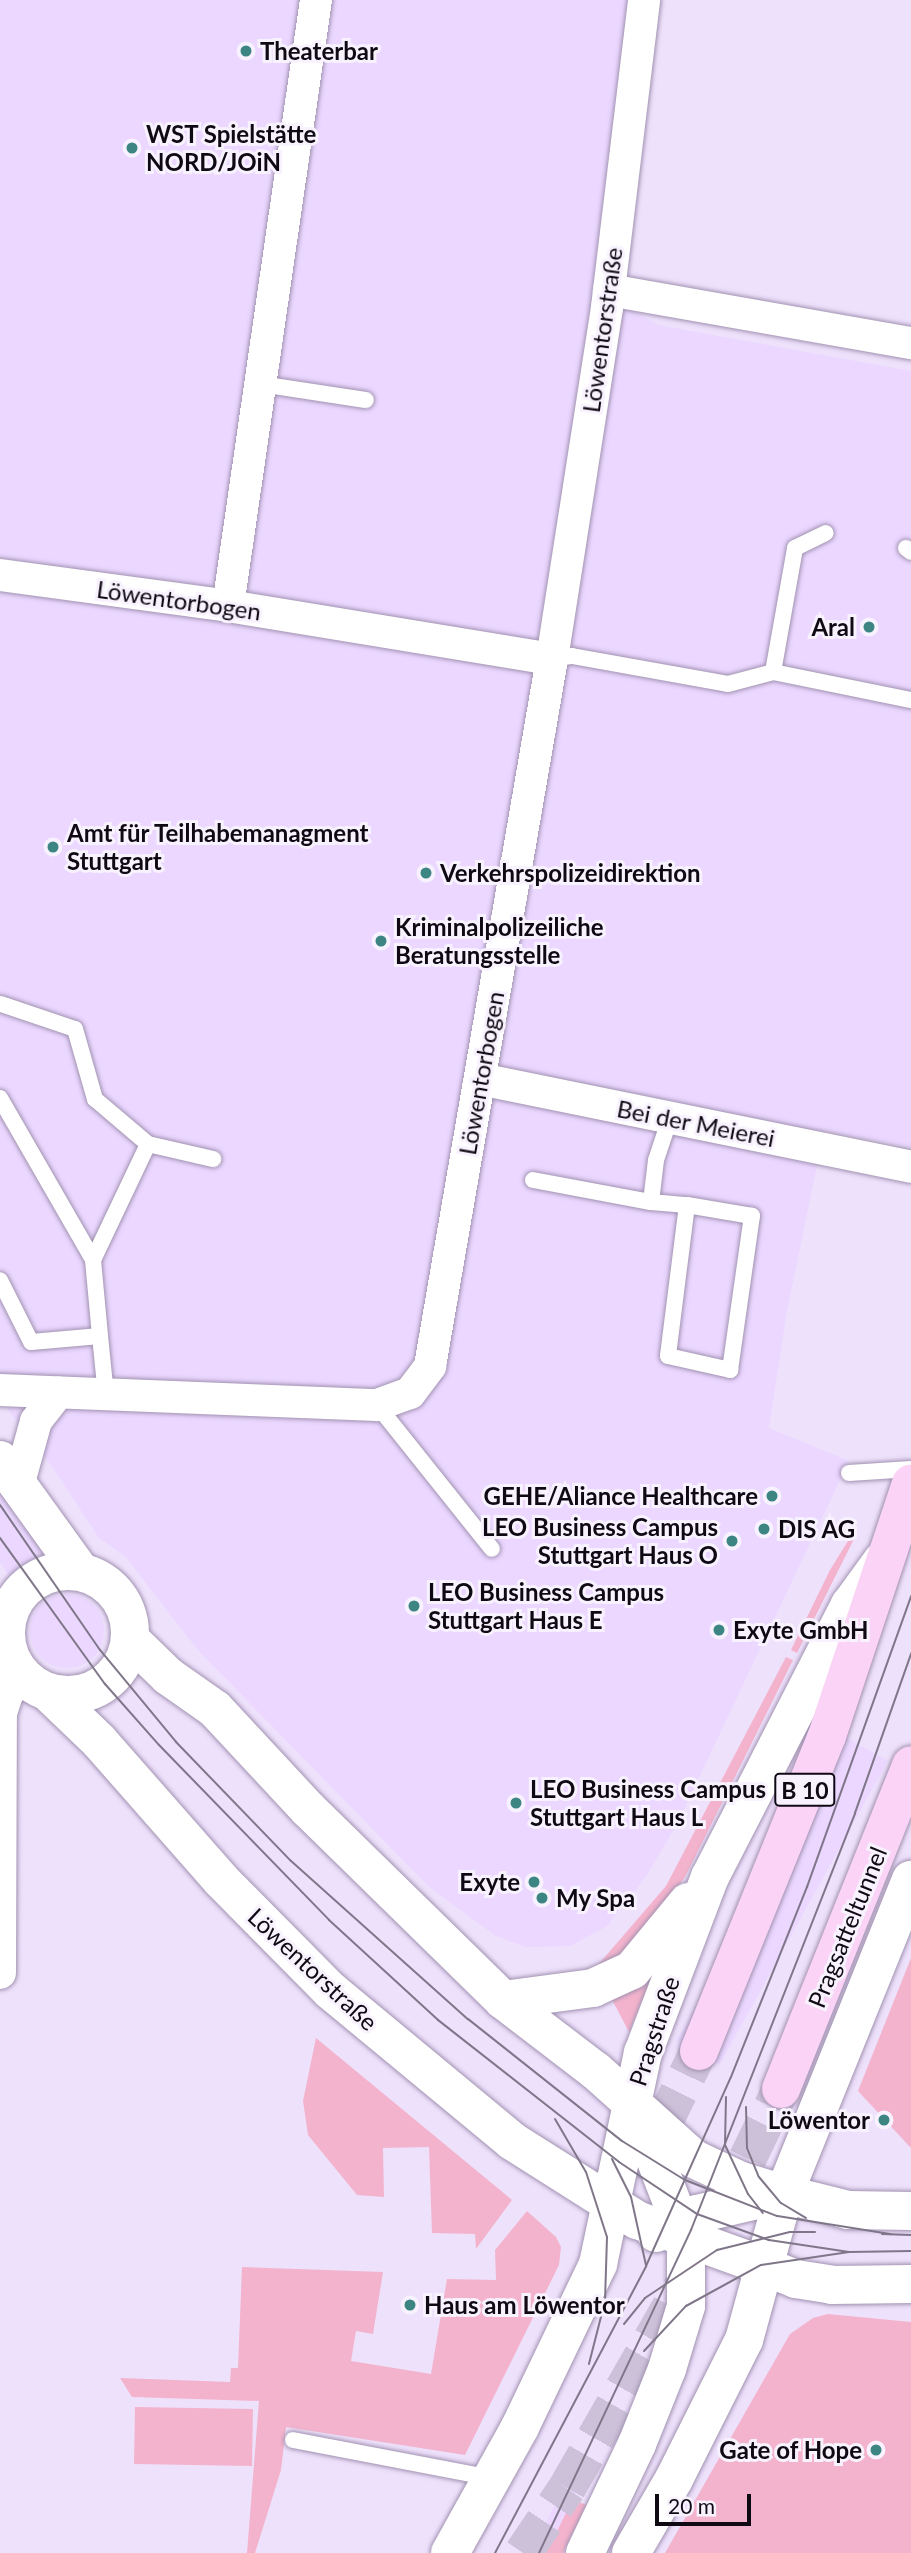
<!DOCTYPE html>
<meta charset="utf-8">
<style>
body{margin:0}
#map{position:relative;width:911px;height:2553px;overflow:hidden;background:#eee1fc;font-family:Lato,sans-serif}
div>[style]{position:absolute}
.built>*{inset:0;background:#ebd7ff;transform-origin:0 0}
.round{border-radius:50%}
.green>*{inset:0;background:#f4b3cc;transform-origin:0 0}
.primary-tunnel>*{height:38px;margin-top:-19px;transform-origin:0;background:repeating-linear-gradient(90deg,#cdc1d9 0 38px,transparent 0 57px)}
.roads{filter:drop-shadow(0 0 2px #a192b1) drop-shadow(0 0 2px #a192b1)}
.service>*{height:16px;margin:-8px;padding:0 8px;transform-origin:8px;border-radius:8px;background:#fff}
.minor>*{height:32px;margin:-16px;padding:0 16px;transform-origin:16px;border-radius:16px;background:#fff}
.tertiary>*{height:38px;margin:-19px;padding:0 19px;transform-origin:19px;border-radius:19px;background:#fff}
.secondary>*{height:38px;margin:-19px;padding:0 19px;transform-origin:19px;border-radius:19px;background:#fff}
.secondary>.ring{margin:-19px;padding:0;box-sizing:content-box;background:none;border:38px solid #fff;border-radius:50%}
.primary>*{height:38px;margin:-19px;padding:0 19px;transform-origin:19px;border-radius:19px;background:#fad3f6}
.tram>*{height:2px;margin:-1px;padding:0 1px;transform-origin:1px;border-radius:1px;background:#807689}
.dots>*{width:19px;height:19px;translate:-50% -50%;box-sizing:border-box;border:4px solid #f8f2ff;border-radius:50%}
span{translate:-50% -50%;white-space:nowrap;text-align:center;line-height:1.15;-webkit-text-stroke:6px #f8f2ff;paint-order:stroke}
.shield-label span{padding:2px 5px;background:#f8f2ff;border:2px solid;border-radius:5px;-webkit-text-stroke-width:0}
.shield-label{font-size:23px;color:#0f0914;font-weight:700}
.poi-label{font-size:24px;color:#0f0914;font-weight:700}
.left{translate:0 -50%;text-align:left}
.right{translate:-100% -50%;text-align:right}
.street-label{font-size:24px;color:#0f0914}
.scale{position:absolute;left:655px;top:2494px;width:96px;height:32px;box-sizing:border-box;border:4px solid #0f0914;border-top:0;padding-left:9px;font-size:21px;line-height:24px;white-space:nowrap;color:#0f0914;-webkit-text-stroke:5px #f8f2ff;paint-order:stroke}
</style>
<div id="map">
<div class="built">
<div style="clip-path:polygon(0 0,658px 0,620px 302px,658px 325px,911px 371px,911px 1147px,824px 1131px,786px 1316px,769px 1428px,849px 1461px,676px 1826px,645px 1878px,607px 1926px,570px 1946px,525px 1947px,496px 1936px,429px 1887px,197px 1649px,125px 1556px,99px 1538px,51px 1465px,0 1400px)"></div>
<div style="clip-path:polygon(0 1488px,53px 1558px,38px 1562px,12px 1581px,0 1562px)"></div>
<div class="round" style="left:30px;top:1594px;width:74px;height:74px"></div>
<div style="left:845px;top:1737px;width:49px;height:347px;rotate:29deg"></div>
<div style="clip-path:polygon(574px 2466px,584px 2472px,573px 2499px,546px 2553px,531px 2553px)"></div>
</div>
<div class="green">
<div style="clip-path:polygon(853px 1533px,857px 1533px,797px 1653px,791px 1650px,830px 1570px)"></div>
<div style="clip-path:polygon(786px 1657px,793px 1660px,685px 1877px,630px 1950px,598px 1965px,666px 1886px)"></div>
<div style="clip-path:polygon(911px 1958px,911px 2148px,858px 2091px)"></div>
<div style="clip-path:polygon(656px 1966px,629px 2032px,608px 1992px)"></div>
<div style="clip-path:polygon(316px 2038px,512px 2200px,476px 2249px,475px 2234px,432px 2233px,429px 2147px,383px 2148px,384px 2197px,357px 2195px,308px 2135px,303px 2101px)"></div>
<div style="clip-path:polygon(527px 2211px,556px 2237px,561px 2247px,559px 2265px,465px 2455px,286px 2427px,281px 2470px,255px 2553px,247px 2553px,259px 2401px,132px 2397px,120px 2378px,230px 2382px,231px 2368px,238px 2368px,242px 2267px,383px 2272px,373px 2334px,356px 2331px,351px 2361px,431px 2374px,447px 2279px,496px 2280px,495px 2250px)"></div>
<div style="clip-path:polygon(828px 2314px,911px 2322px,911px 2553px,665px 2553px,790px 2334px,813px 2318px)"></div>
<div style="left:135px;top:2407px;width:118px;height:57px;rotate:1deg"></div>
<div style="clip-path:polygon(573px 2499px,586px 2505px,563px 2553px,546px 2553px)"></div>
</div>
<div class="primary-tunnel">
<div style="left:723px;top:2210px;width:134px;rotate:-64.4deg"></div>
<div style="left:612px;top:2229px;width:198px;rotate:-64deg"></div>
<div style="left:523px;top:2553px;width:78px;rotate:-55.9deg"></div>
<div style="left:567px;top:2488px;width:237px;rotate:-60.2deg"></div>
</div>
<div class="roads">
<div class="service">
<div style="left:261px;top:384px;width:106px;rotate:8.7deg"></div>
<div style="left:906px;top:548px;width:6px;rotate:39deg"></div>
<div style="left:552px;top:659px;width:20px;rotate:-9deg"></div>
<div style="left:572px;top:656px;width:158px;rotate:10.2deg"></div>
<div style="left:728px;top:684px;width:47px;rotate:-14.9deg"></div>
<div style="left:773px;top:672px;width:141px;rotate:11.5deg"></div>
<div style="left:773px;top:672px;width:126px;rotate:-79.9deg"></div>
<div style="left:795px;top:548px;width:34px;rotate:-26deg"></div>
<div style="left:1px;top:1004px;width:78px;rotate:18.7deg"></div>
<div style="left:75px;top:1029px;width:73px;rotate:74.1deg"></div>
<div style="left:95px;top:1099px;width:70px;rotate:40.3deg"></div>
<div style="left:148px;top:1144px;width:67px;rotate:13deg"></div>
<div style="left:0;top:1098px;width:187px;rotate:60.1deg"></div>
<div style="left:93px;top:1260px;width:76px;rotate:84.7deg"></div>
<div style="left:100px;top:1336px;width:69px;rotate:175deg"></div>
<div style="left:31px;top:1342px;width:69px;rotate:-116.6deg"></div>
<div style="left:670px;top:1118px;width:44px;rotate:108.4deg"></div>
<div style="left:656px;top:1160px;width:42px;rotate:96.8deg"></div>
<div style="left:651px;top:1202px;width:36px;rotate:5deg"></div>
<div style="left:687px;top:1205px;width:152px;rotate:97.2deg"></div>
<div style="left:668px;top:1356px;width:64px;rotate:12.7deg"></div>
<div style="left:730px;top:1370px;width:156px;rotate:-81.9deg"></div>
<div style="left:752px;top:1216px;width:66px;rotate:-170.4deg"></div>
<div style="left:533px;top:1180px;width:120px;rotate:10.6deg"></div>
<div style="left:93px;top:1260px;width:128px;rotate:-64.6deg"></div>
<div style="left:100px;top:1336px;width:59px;rotate:84.2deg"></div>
<div style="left:377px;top:1405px;width:184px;rotate:51.4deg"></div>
<div style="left:849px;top:1473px;width:62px;rotate:-3.7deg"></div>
<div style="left:293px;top:2440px;width:203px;rotate:10.8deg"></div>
</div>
<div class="minor">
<div style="left:609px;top:290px;width:307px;rotate:10deg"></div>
<div style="left:0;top:575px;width:230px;rotate:7.7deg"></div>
<div style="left:228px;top:606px;width:328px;rotate:9.3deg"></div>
<div style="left:228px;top:606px;width:612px;rotate:-81.74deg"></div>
<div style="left:480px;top:1079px;width:440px;rotate:11.5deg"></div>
<div style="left:0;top:1390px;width:377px;rotate:2.3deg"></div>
<div style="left:377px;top:1405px;width:35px;rotate:-20deg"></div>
<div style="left:410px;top:1393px;width:34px;rotate:-53deg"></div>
<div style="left:430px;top:1366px;width:717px;rotate:-80.21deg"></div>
<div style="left:552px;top:659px;width:356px;rotate:-81.1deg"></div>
<div style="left:607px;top:307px;width:309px;rotate:-83.1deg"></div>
<div style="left:18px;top:1486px;width:67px;rotate:-74.5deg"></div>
<div style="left:36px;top:1421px;width:36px;rotate:-52deg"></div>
<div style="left:0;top:1973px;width:260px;rotate:-89.8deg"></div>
<div style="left:1px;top:1713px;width:20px;rotate:-72deg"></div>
<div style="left:7px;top:1694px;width:23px;rotate:-50deg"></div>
</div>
<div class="tertiary">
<div style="left:784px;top:2194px;width:66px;rotate:14deg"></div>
<div style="left:848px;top:2210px;width:63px;rotate:0.9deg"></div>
<div style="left:761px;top:2265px;width:38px;rotate:22deg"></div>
<div style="left:796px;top:2279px;width:36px;rotate:9deg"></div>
<div style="left:832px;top:2285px;width:79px;rotate:-0.7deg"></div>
</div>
<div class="secondary">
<div style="left:0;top:1460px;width:137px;rotate:54.2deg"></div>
<div class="ring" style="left:6px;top:1571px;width:86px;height:86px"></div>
<div style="left:131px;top:1640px;width:52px;rotate:44.2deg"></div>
<div style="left:168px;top:1676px;width:57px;rotate:35.1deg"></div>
<div style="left:215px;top:1709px;width:137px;rotate:47.1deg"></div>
<div style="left:308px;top:1809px;width:273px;rotate:44.4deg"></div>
<div style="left:503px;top:2000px;width:117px;rotate:37.4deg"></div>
<div style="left:596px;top:2071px;width:132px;rotate:41.9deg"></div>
<div style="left:694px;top:2159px;width:52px;rotate:25.1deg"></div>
<div style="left:741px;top:2181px;width:45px;rotate:16.8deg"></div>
<div style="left:50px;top:1694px;width:68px;rotate:43.8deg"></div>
<div style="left:99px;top:1741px;width:185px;rotate:48.7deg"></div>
<div style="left:221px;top:1880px;width:156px;rotate:45.3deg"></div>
<div style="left:331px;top:1991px;width:235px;rotate:39.6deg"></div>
<div style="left:512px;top:2141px;width:148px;rotate:32.3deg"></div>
<div style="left:637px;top:2220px;width:132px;rotate:19.9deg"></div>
<div style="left:503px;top:2000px;width:91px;rotate:-7.6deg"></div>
<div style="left:593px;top:1988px;width:43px;rotate:-24.8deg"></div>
<div style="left:632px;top:1970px;width:88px;rotate:-50.5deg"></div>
<div style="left:656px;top:2233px;width:45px;rotate:-24.9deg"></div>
<div style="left:697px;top:2214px;width:87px;rotate:-13.2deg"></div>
<div style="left:450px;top:2553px;width:144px;rotate:-60.9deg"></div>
<div style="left:520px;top:2427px;width:181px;rotate:-64.4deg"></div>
<div style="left:598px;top:2264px;width:216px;rotate:-78deg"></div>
<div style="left:643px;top:2053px;width:188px;rotate:-69.2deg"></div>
<div style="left:710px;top:1877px;width:306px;rotate:-62.8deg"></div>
<div style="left:850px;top:1605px;width:54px;rotate:-54deg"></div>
<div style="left:585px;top:2553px;width:121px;rotate:-64.5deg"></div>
<div style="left:637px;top:2444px;width:81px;rotate:-68.2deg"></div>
<div style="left:667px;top:2369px;width:66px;rotate:-73.2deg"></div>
<div style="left:686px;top:2306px;width:67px;rotate:-90deg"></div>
<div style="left:686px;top:2239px;width:129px;rotate:-111deg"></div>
<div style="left:631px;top:2553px;width:86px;rotate:-59.8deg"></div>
<div style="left:674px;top:2479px;width:156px;rotate:-63.3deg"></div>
<div style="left:744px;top:2340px;width:151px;rotate:-74.7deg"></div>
<div style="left:784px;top:2194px;width:339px;rotate:-68deg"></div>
</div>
<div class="primary">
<div style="left:699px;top:2051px;width:340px;rotate:-67.9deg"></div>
<div style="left:827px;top:1736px;width:266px;rotate:-71.6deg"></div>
<div style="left:781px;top:2089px;width:349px;rotate:-68.1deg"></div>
</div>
</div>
<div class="tram">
<div style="left:0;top:1505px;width:176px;rotate:55.4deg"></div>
<div style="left:100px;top:1650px;width:119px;rotate:50.4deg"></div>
<div style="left:176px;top:1742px;width:165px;rotate:46deg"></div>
<div style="left:291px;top:1861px;width:237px;rotate:41.8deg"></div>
<div style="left:468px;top:2019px;width:196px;rotate:38.4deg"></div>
<div style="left:622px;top:2141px;width:74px;rotate:31.8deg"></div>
<div style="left:685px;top:2180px;width:99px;rotate:21.4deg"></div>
<div style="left:777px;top:2216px;width:115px;rotate:9deg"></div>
<div style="left:0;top:1538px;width:180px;rotate:54.3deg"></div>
<div style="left:105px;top:1684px;width:81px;rotate:48.5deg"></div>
<div style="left:159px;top:1745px;width:244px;rotate:45.8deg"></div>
<div style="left:329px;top:1920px;width:148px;rotate:42.5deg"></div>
<div style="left:438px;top:2020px;width:230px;rotate:38.1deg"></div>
<div style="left:619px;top:2162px;width:94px;rotate:33.7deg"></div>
<div style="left:697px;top:2214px;width:77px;rotate:19.9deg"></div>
<div style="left:769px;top:2240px;width:81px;rotate:8.5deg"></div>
<div style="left:726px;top:2097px;width:48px;rotate:91.2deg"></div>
<div style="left:725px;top:2145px;width:54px;rotate:64.9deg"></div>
<div style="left:748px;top:2194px;width:24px;rotate:52deg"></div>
<div style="left:746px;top:2107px;width:41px;rotate:88.6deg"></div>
<div style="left:747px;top:2148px;width:31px;rotate:68deg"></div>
<div style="left:759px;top:2177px;width:34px;rotate:50deg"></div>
<div style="left:781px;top:2203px;width:29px;rotate:31deg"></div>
<div style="left:555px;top:2119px;width:61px;rotate:59.7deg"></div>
<div style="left:586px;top:2172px;width:68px;rotate:72.1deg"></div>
<div style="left:607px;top:2237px;width:64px;rotate:91.8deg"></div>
<div style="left:605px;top:2301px;width:65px;rotate:104.3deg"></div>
<div style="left:612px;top:2159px;width:42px;rotate:63.4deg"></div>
<div style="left:631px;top:2197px;width:70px;rotate:77.6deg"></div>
<div style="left:882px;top:2234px;width:29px;rotate:2deg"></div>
<div style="left:624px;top:2324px;width:33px;rotate:-51deg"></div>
<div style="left:645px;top:2298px;width:87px;rotate:-33.7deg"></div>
<div style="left:717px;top:2250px;width:75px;rotate:-13.9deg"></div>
<div style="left:790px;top:2232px;width:25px"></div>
<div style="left:644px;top:2351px;width:62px;rotate:-47deg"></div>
<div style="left:686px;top:2306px;width:85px;rotate:-28.7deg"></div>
<div style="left:761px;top:2265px;width:89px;rotate:-8.4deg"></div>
<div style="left:849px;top:2252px;width:62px;rotate:-0.9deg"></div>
<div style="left:495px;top:2553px;width:324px;rotate:-62.2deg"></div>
<div style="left:646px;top:2266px;width:207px;rotate:-65.8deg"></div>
<div style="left:731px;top:2077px;width:205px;rotate:-68.2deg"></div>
<div style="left:807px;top:1887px;width:309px;rotate:-70.3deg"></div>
<div style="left:539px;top:2553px;width:357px;rotate:-64.8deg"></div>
<div style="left:691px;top:2230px;width:448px;rotate:-68.5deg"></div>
<div style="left:855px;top:1813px;width:169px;rotate:-70.6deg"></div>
</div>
<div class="dots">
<div style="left:246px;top:51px;background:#3d8582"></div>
<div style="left:132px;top:148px;background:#3d8582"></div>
<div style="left:869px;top:627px;background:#3d8582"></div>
<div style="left:53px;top:847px;background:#3d8582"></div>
<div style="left:426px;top:873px;background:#3d8582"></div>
<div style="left:381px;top:941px;background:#3d8582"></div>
<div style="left:772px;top:1496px;background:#3d8582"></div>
<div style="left:764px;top:1529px;background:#3d8582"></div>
<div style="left:732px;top:1541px;background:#3d8582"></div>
<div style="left:414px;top:1606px;background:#3d8582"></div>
<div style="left:719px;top:1630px;background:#3d8582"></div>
<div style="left:516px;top:1803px;background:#3d8582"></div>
<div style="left:534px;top:1882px;background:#3d8582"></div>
<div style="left:542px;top:1898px;background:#3d8582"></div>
<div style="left:884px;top:2120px;background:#3d8582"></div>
<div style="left:410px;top:2305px;background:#3d8582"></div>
<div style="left:876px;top:2450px;background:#3d8582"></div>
</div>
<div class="shield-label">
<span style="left:805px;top:1790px">B 10</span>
</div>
<div class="poi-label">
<span class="left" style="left:260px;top:51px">Theaterbar</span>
<span class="left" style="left:146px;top:148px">WST Spielstätte<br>NORD/JOiN</span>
<span class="right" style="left:855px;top:627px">Aral</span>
<span class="left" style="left:67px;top:847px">Amt für Teilhabemanagment<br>Stuttgart</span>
<span class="left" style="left:440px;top:873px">Verkehrspolizeidirektion</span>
<span class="left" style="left:395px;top:941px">Kriminalpolizeiliche<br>Beratungsstelle</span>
<span class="right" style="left:758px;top:1496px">GEHE/Aliance Healthcare</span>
<span class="right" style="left:718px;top:1541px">LEO Business Campus<br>Stuttgart Haus O</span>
<span class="left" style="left:778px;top:1529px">DIS AG</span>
<span class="left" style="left:428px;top:1606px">LEO Business Campus<br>Stuttgart Haus E</span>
<span class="left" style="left:733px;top:1630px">Exyte GmbH</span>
<span class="left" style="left:530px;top:1803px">LEO Business Campus<br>Stuttgart Haus L</span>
<span class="right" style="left:520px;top:1882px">Exyte</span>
<span class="left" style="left:556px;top:1898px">My Spa</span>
<span class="right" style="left:870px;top:2120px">Löwentor</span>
<span class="left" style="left:424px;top:2305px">Haus am Löwentor</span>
<span class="right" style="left:862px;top:2450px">Gate of Hope</span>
</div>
<div class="street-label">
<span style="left:602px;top:330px;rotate:-82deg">Löwentorstraße</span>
<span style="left:179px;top:600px;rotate:8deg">Löwentorbogen</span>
<span style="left:481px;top:1073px;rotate:-80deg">Löwentorbogen</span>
<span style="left:696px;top:1123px;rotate:11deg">Bei der Meierei</span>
<span style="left:847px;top:1927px;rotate:-68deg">Pragsatteltunnel</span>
<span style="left:313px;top:1969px;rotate:43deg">Löwentorstraße</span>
<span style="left:654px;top:2031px;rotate:-72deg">Pragstraße</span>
</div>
<div class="scale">20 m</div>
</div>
